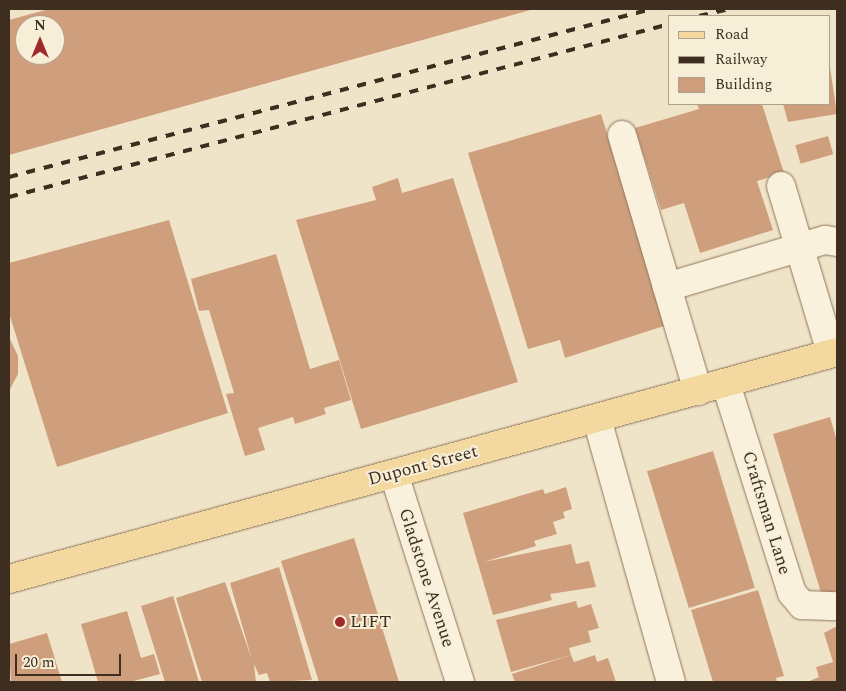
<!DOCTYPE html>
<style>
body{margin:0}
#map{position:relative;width:846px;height:691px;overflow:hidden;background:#f0e4c8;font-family:Spectral,serif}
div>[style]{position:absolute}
.building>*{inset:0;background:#cf9f7d;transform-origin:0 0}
.roads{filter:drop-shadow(0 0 1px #8d765c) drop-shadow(0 0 1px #8d765c)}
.minor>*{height:28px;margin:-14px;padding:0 14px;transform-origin:14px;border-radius:14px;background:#faf1dc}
.major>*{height:28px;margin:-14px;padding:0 14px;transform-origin:14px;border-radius:14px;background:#f3d9a0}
.rail>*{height:4px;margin-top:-2px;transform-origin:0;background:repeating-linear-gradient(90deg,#3d2e20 0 9px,transparent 0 18px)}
.dots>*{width:14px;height:14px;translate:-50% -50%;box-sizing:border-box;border:2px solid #f7eed8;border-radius:50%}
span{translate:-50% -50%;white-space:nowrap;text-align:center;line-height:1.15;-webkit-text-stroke:4px #f7eed8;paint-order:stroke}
.street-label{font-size:18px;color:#3d2e20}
.poi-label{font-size:18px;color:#3d2e20}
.left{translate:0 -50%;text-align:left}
.frame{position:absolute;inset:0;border:10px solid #3d2e20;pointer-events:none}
.legend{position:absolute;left:668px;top:15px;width:162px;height:90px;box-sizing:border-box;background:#f7eed8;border:1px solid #ada18e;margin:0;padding:6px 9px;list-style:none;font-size:15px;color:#3d2e20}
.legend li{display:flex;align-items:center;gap:10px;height:25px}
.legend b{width:25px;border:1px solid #ada18e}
.north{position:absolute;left:15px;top:15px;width:50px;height:50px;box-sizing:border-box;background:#f7eed8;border:1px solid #ada18e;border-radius:50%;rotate:0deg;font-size:14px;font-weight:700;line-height:20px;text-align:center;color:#3d2e20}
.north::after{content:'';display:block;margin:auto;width:18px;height:22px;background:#9e2a2b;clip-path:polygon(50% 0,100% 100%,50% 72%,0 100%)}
.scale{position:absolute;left:15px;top:654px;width:106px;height:22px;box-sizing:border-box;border:2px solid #3d2e20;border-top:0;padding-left:6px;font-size:15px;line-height:18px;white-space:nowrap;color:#3d2e20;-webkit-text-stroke:4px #f7eed8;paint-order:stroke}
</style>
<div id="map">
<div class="building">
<div style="clip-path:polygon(evenodd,49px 9px,534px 9px,9px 155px,9px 20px,49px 9px,25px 25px,55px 25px,55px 55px,25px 55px,25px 25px)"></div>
<div style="clip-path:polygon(830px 67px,837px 114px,788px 122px,783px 104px,830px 104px)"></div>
<div style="clip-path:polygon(697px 104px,762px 104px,784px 173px,757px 181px,773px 230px,700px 253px,684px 203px,661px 210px,635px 128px,699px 109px)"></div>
<div style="clip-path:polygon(601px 114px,667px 325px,565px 358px,560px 340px,528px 349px,468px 153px)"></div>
<div style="left:828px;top:136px;width:19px;height:34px;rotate:74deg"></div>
<div style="clip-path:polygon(398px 178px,402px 193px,453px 178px,518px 382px,361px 429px,296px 220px,376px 200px,372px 187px)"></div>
<div style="clip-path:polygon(169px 220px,228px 413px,57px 467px,9px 313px,9px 263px)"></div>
<div style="clip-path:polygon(276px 254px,310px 369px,339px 360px,351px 400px,324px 408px,326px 414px,295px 424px,293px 417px,258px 428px,265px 450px,245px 456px,226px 394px,234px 393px,209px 310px,199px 311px,191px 279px)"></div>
<div style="clip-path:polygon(9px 337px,18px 356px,18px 374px,9px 391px)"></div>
<div style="clip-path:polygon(830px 417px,837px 441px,837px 591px,822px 596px,773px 434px)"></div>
<div style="left:713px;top:451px;width:143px;height:69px;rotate:73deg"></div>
<div style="clip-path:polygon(566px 487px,572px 509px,563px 512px,565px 518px,553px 522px,557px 534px,534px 541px,536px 546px,484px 562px,571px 544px,576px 564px,589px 561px,596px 587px,550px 594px,552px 600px,493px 615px,463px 513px,543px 489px,545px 494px)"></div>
<div style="clip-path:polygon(354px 538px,399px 682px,319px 682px,281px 561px)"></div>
<div style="clip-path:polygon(279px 567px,312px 680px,270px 682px,267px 673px,259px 675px,254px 664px,256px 682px,202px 682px,176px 598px,225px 582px,252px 660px,230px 583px)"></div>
<div style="clip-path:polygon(758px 590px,784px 676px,776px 678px,777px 682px,713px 682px,691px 610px)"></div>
<div style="clip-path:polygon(173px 596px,199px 682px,165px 682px,141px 606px)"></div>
<div style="clip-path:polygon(576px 601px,578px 608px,591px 604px,599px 628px,588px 631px,591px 642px,569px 648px,571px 655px,511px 672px,496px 620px)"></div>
<div style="clip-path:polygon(127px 611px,141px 658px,154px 654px,160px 674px,130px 682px,98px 682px,81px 624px)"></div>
<div style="clip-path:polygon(837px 626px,837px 682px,807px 682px,819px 677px,816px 667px,833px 662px,824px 633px)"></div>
<div style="clip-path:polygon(47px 633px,62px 682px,11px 682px,9px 644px)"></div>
<div style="clip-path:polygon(571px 655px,574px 662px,595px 655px,597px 662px,608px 658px,616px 682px,515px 682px,512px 674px)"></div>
</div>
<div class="roads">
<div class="minor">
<div style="left:622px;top:135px;width:159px;rotate:73.5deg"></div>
<div style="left:781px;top:186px;width:174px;rotate:73.3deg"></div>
<div style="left:726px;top:384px;width:219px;rotate:72.5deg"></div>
<div style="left:792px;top:593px;width:16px;rotate:50deg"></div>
<div style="left:802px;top:605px;width:35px;rotate:2deg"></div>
<div style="left:698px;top:391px;width:109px;rotate:-106.6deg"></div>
<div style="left:667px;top:287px;width:165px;rotate:-16.6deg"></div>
<div style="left:825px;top:240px;width:12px;rotate:9deg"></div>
<div style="left:597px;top:419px;width:273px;rotate:74.3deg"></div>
<div style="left:394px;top:474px;width:218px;rotate:72.4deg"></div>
</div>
<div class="major">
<div style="left:9px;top:579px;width:859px;rotate:-15.33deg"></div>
</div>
</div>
<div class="rail">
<div style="left:699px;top:16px;width:31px;rotate:-13deg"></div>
<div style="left:9px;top:177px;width:664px;rotate:-14.66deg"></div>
<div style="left:9px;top:197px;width:683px;rotate:-14.67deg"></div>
</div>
<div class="dots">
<div style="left:340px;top:622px;background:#9e2a2b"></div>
</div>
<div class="street-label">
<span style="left:423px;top:466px;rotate:-15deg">Dupont Street</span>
<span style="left:766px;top:513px;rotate:73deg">Craftsman Lane</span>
<span style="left:426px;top:578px;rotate:72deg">Gladstone Avenue</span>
</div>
<div class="poi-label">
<span class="left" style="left:350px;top:622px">LIFT</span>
</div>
<div class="frame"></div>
<ul class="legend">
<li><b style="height:6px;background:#f3d9a0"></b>Road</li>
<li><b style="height:6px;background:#3d2e20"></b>Railway</li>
<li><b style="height:14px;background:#cf9f7d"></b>Building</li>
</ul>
<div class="north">N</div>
<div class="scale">20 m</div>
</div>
